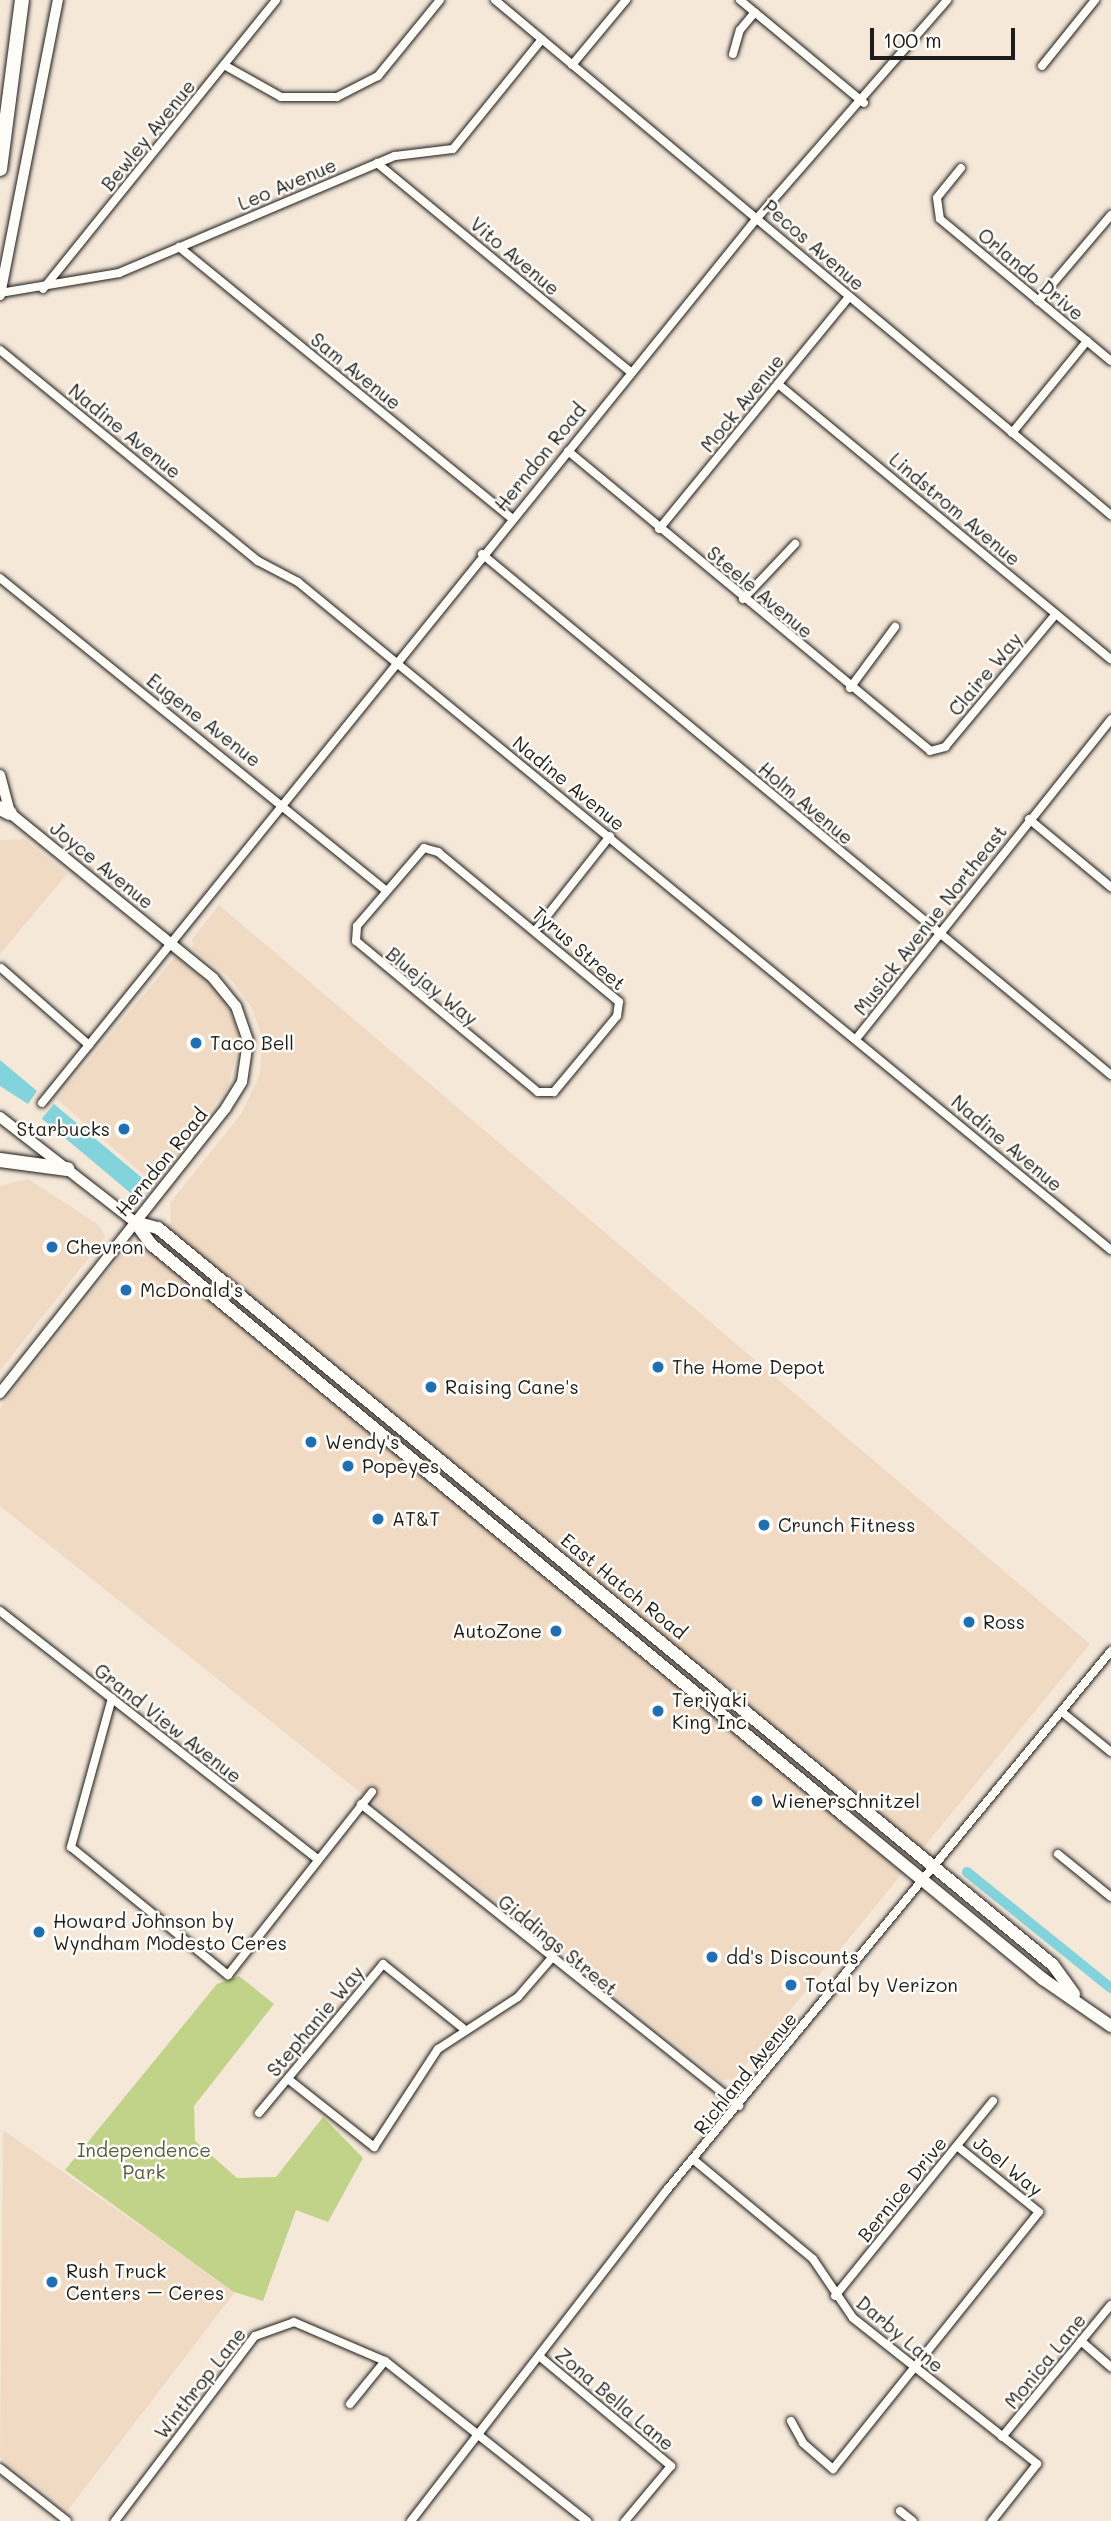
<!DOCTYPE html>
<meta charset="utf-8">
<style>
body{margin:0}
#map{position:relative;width:1111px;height:2521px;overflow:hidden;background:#f5e8d9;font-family:Mali,sans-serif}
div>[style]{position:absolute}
.built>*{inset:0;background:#f0dac4}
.green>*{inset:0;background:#c1d388}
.water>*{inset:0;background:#83d3dd;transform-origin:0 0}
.canal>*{height:10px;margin:-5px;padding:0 5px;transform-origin:5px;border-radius:5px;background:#83d3dd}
.roads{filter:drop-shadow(0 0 2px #1c1c1c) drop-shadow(0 0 2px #1c1c1c)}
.street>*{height:8px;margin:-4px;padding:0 4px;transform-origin:4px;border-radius:4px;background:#fdfcf7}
.secondary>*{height:10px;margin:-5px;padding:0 5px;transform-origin:5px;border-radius:5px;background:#fdfcf7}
.primary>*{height:12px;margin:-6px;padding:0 6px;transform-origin:6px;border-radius:6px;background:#fdfcf7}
.highway>*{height:14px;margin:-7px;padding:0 7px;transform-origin:7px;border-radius:7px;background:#fdfcf7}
.dots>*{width:19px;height:19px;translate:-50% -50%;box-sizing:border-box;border:4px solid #fdfcf7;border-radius:50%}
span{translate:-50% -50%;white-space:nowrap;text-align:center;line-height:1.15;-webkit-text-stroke:5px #fdfcf7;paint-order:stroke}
.street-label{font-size:19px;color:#1c1c1c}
.poi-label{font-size:19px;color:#1c1c1c}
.left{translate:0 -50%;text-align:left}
.right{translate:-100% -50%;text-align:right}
.park-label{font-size:19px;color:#565c42}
.scale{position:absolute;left:870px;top:28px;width:145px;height:32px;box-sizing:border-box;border:4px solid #1c1c1c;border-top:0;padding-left:9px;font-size:21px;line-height:24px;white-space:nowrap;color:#1c1c1c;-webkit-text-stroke:5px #fdfcf7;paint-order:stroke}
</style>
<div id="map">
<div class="built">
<div style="clip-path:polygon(24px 839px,67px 874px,0 954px,0 840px)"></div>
<div style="clip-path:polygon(219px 905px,1090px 1644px,734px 2079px,722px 2080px,0 1506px,0 1408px,123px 1253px,139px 1253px,171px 1223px,170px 1203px,241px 1114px,260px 1074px,262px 1037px,252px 1008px,229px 977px,193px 949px,192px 939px)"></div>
<div style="clip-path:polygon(176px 956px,223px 995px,240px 1036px,228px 1087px,153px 1183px,57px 1099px)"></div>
<div style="clip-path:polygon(28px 1179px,99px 1225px,105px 1237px,0 1371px,0 1186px)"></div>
<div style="clip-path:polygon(3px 2130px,235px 2292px,68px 2510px,0 2457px)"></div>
</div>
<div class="green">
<div style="clip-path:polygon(239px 1976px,274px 2004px,194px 2106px,195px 2141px,237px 2178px,276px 2177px,323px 2117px,363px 2158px,328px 2222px,296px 2210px,263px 2301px,234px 2292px,65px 2170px,217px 1984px)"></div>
</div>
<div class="water">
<div style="clip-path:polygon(0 1060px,37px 1091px,28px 1104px,0 1086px)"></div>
<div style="left:54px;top:1104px;width:117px;height:19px;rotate:40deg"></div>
</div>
<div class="canal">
<div style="left:967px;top:1872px;width:185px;rotate:38.9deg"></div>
</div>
<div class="roads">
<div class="street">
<div style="left:495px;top:0;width:803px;rotate:39.9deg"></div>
<div style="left:740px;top:0;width:161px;rotate:39.7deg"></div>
<div style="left:733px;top:54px;width:25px;rotate:-74deg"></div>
<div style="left:740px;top:30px;width:23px;rotate:-50deg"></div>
<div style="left:224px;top:65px;width:65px;rotate:29.3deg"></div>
<div style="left:281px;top:97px;width:56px"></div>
<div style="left:337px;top:97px;width:46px;rotate:-27.1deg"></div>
<div style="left:378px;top:76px;width:98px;rotate:-50.8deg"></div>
<div style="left:572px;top:65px;width:85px;rotate:-50.3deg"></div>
<div style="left:1042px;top:66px;width:85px;rotate:-51.2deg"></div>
<div style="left:377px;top:163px;width:330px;rotate:39.5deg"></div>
<div style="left:961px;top:168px;width:38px;rotate:129deg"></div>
<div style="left:937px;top:198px;width:21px;rotate:82deg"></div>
<div style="left:940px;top:219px;width:222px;rotate:39.7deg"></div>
<div style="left:179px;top:247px;width:431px;rotate:39.2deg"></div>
<div style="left:43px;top:289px;width:371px;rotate:-51.1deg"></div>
<div style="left:0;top:293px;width:121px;rotate:-9.5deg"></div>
<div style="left:119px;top:273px;width:300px;rotate:-23deg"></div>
<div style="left:395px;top:156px;width:58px;rotate:-6.9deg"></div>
<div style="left:453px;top:149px;width:141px;rotate:-51deg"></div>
<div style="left:1038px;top:301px;width:113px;rotate:-49.7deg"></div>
<div style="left:0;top:350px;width:333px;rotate:39.3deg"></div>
<div style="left:258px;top:561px;width:45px;rotate:27.7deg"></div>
<div style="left:298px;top:582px;width:1052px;rotate:39.41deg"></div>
<div style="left:778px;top:384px;width:432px;rotate:39.6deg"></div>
<div style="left:1012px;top:433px;width:119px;rotate:-50.8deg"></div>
<div style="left:568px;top:451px;width:470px;rotate:39.6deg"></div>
<div style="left:930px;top:751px;width:16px;rotate:-15deg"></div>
<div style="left:945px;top:747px;width:173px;rotate:-50.2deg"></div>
<div style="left:659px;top:529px;width:300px;rotate:-50.7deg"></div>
<div style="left:482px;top:554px;width:817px;rotate:39.63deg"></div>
<div style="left:0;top:578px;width:496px;rotate:39deg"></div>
<div style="left:743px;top:599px;width:76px;rotate:-46.6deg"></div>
<div style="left:850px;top:688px;width:76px;rotate:-53.6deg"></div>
<div style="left:1029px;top:819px;width:107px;rotate:39.7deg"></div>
<div style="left:424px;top:848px;width:15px;rotate:16deg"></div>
<div style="left:438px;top:852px;width:235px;rotate:39.6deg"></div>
<div style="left:619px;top:1002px;width:14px;rotate:98deg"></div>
<div style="left:617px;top:1016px;width:99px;rotate:129.7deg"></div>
<div style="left:554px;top:1092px;width:16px;rotate:180deg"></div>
<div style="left:538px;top:1092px;width:236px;rotate:-140.3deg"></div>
<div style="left:356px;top:941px;width:15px;rotate:-86deg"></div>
<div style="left:357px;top:926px;width:103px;rotate:-49.3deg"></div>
<div style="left:535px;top:931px;width:121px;rotate:-51.7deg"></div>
<div style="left:1px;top:968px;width:117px;rotate:41.2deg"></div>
<div style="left:856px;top:1039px;width:409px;rotate:-51.4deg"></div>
<div style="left:42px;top:1103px;width:1139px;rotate:-51.06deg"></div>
<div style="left:758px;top:217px;width:288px;rotate:-48.9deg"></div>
<div style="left:0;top:1611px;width:402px;rotate:38deg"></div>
<div style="left:112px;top:1698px;width:155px;rotate:105.4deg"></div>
<div style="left:71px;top:1847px;width:203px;rotate:39.2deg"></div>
<div style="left:228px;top:1975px;width:233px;rotate:-51.8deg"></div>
<div style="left:1062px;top:1712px;width:63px;rotate:39.2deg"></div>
<div style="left:361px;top:1804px;width:484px;rotate:38.6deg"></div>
<div style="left:1058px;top:1854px;width:68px;rotate:39.1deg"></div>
<div style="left:288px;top:2079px;width:110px;rotate:38.3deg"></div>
<div style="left:374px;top:2147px;width:117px;rotate:-56.9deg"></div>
<div style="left:438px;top:2049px;width:95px;rotate:-33deg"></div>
<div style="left:518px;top:1997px;width:49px;rotate:-49.1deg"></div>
<div style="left:259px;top:2113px;width:194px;rotate:-50.2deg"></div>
<div style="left:383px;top:1964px;width:102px;rotate:38.7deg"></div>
<div style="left:695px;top:2161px;width:153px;rotate:39.7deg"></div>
<div style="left:813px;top:2259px;width:71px;rotate:55.9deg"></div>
<div style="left:853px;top:2318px;width:235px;rotate:38.4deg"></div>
<div style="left:1037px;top:2464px;width:73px;rotate:128.3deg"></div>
<div style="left:835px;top:2296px;width:251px;rotate:-51deg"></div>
<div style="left:1081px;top:2341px;width:40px;rotate:41deg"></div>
<div style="left:539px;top:2356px;width:172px;rotate:39.8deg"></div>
<div style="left:671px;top:2466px;width:72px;rotate:129.9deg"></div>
<div style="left:350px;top:2404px;width:55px;rotate:-50.9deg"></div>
<div style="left:791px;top:2421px;width:25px;rotate:61deg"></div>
<div style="left:803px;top:2443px;width:40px;rotate:41deg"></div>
<div style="left:833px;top:2469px;width:329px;rotate:-51.3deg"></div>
<div style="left:1039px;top:2212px;width:105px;rotate:-141.2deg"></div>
<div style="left:1002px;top:2437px;width:171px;rotate:-50.5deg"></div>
<div style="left:0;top:2468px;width:85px;rotate:38.3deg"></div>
<div style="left:900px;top:2511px;width:16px;rotate:38deg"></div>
<div style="left:115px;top:2521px;width:232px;rotate:-52.9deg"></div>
<div style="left:255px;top:2336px;width:41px;rotate:-19.7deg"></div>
<div style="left:294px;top:2322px;width:99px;rotate:23.2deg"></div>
<div style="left:385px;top:2361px;width:258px;rotate:38.4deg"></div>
<div style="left:411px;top:2521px;width:417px;rotate:-52.3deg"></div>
<div style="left:666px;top:2191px;width:700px;rotate:-50.51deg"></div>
</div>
<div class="secondary">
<div style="left:0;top:295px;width:301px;rotate:-78.9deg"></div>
<div style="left:0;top:775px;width:39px;rotate:75deg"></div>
<div style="left:10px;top:813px;width:262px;rotate:39.1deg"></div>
<div style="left:213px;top:978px;width:36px;rotate:51deg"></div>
<div style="left:236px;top:1006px;width:37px;rotate:71deg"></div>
<div style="left:248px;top:1041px;width:41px;rotate:98.3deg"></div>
<div style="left:242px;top:1082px;width:31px;rotate:122deg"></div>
<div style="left:226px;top:1108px;width:364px;rotate:128.4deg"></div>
<div style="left:0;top:1117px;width:171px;rotate:37.9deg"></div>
</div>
<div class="primary">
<div style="left:135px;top:1222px;width:29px;rotate:54deg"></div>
<div style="left:152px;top:1245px;width:901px;rotate:39.5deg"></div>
<div style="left:847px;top:1818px;width:254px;rotate:39.4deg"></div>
<div style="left:1043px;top:1979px;width:83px;rotate:34.7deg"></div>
<div style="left:135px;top:1222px;width:24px;rotate:15deg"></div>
<div style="left:158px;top:1228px;width:1159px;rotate:39.47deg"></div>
<div style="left:1053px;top:1965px;width:36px;rotate:54deg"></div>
</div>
<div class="highway">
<div style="left:0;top:169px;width:170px;rotate:-82.6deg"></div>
<div style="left:0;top:808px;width:11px;rotate:27deg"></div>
<div style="left:0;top:1160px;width:68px;rotate:7.7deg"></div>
</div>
</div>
<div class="dots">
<div style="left:196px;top:1043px;background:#1f6fb2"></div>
<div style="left:124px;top:1129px;background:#1f6fb2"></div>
<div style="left:52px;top:1247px;background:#1f6fb2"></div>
<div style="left:126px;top:1290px;background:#1f6fb2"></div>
<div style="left:658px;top:1367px;background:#1f6fb2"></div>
<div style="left:431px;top:1387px;background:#1f6fb2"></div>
<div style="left:311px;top:1442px;background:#1f6fb2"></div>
<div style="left:348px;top:1466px;background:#1f6fb2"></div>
<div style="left:378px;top:1519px;background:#1f6fb2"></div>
<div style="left:764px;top:1525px;background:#1f6fb2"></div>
<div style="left:969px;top:1622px;background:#1f6fb2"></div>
<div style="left:556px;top:1631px;background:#1f6fb2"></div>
<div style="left:658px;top:1711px;background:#1f6fb2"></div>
<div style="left:757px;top:1801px;background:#1f6fb2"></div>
<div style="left:39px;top:1932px;background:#1f6fb2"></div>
<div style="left:712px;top:1957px;background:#1f6fb2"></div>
<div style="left:791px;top:1985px;background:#1f6fb2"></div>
<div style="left:52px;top:2282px;background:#1f6fb2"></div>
</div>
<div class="street-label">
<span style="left:148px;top:135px;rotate:-51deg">Bewley Avenue</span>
<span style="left:287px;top:184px;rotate:-23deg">Leo Avenue</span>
<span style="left:814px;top:245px;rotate:41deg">Pecos Avenue</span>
<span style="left:515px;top:256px;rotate:40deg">Vito Avenue</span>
<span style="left:1031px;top:274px;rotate:40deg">Orlando Drive</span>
<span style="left:356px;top:371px;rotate:39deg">Sam Avenue</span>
<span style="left:742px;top:403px;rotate:-51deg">Mock Avenue</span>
<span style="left:125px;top:431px;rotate:39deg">Nadine Avenue</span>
<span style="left:540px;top:457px;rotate:-51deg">Herndon Road</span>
<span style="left:955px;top:509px;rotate:40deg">Lindstrom Avenue</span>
<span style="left:760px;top:592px;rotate:40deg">Steele Avenue</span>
<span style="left:985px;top:674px;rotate:-50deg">Claire Way</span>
<span style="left:204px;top:720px;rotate:38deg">Eugene Avenue</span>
<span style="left:569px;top:783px;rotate:39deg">Nadine Avenue</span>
<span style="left:806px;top:803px;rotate:40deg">Holm Avenue</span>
<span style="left:102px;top:865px;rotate:39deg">Joyce Avenue</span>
<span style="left:930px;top:920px;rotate:-52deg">Musick Avenue Northeast</span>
<span style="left:579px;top:948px;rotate:41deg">Tyrus Street</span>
<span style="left:432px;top:986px;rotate:39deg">Bluejay Way</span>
<span style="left:1007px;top:1143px;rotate:40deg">Nadine Avenue</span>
<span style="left:161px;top:1162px;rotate:-51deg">Herndon Road</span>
<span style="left:624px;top:1586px;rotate:39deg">East Hatch Road</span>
<span style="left:168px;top:1723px;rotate:38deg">Grand View Avenue</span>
<span style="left:558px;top:1945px;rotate:39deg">Giddings Street</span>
<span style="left:315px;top:2021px;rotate:-50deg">Stephanie Way</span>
<span style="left:745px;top:2073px;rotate:-51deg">Richland Avenue</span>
<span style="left:1008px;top:2166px;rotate:39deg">Joel Way</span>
<span style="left:902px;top:2189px;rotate:-51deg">Bernice Drive</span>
<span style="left:900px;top:2334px;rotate:40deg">Darby Lane</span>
<span style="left:1045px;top:2361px;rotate:-51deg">Monica Lane</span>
<span style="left:200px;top:2383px;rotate:-52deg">Winthrop Lane</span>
<span style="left:615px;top:2399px;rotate:40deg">Zona Bella Lane</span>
</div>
<div class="poi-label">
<span class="left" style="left:210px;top:1043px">Taco Bell</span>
<span class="right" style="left:110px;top:1129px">Starbucks</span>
<span class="left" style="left:66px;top:1247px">Chevron</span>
<span class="left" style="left:140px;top:1290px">McDonald's</span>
<span class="left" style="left:672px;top:1367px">The Home Depot</span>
<span class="left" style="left:445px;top:1387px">Raising Cane's</span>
<span class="left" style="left:325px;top:1442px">Wendy's</span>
<span class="left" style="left:362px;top:1466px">Popeyes</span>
<span class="left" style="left:392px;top:1519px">AT&amp;T</span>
<span class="left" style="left:778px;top:1525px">Crunch Fitness</span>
<span class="left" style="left:983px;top:1622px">Ross</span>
<span class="right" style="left:542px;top:1631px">AutoZone</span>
<span class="left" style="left:672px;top:1711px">Teriyaki<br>King Inc</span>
<span class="left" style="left:771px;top:1801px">Wienerschnitzel</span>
<span class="left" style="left:53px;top:1932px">Howard Johnson by<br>Wyndham Modesto Ceres</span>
<span class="left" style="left:726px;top:1957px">dd's Discounts</span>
<span class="left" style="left:805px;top:1985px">Total by Verizon</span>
<span class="left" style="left:66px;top:2282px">Rush Truck<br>Centers – Ceres</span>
</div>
<div class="park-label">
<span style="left:144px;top:2161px">Independence<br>Park</span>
</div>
<div class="scale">100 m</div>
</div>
